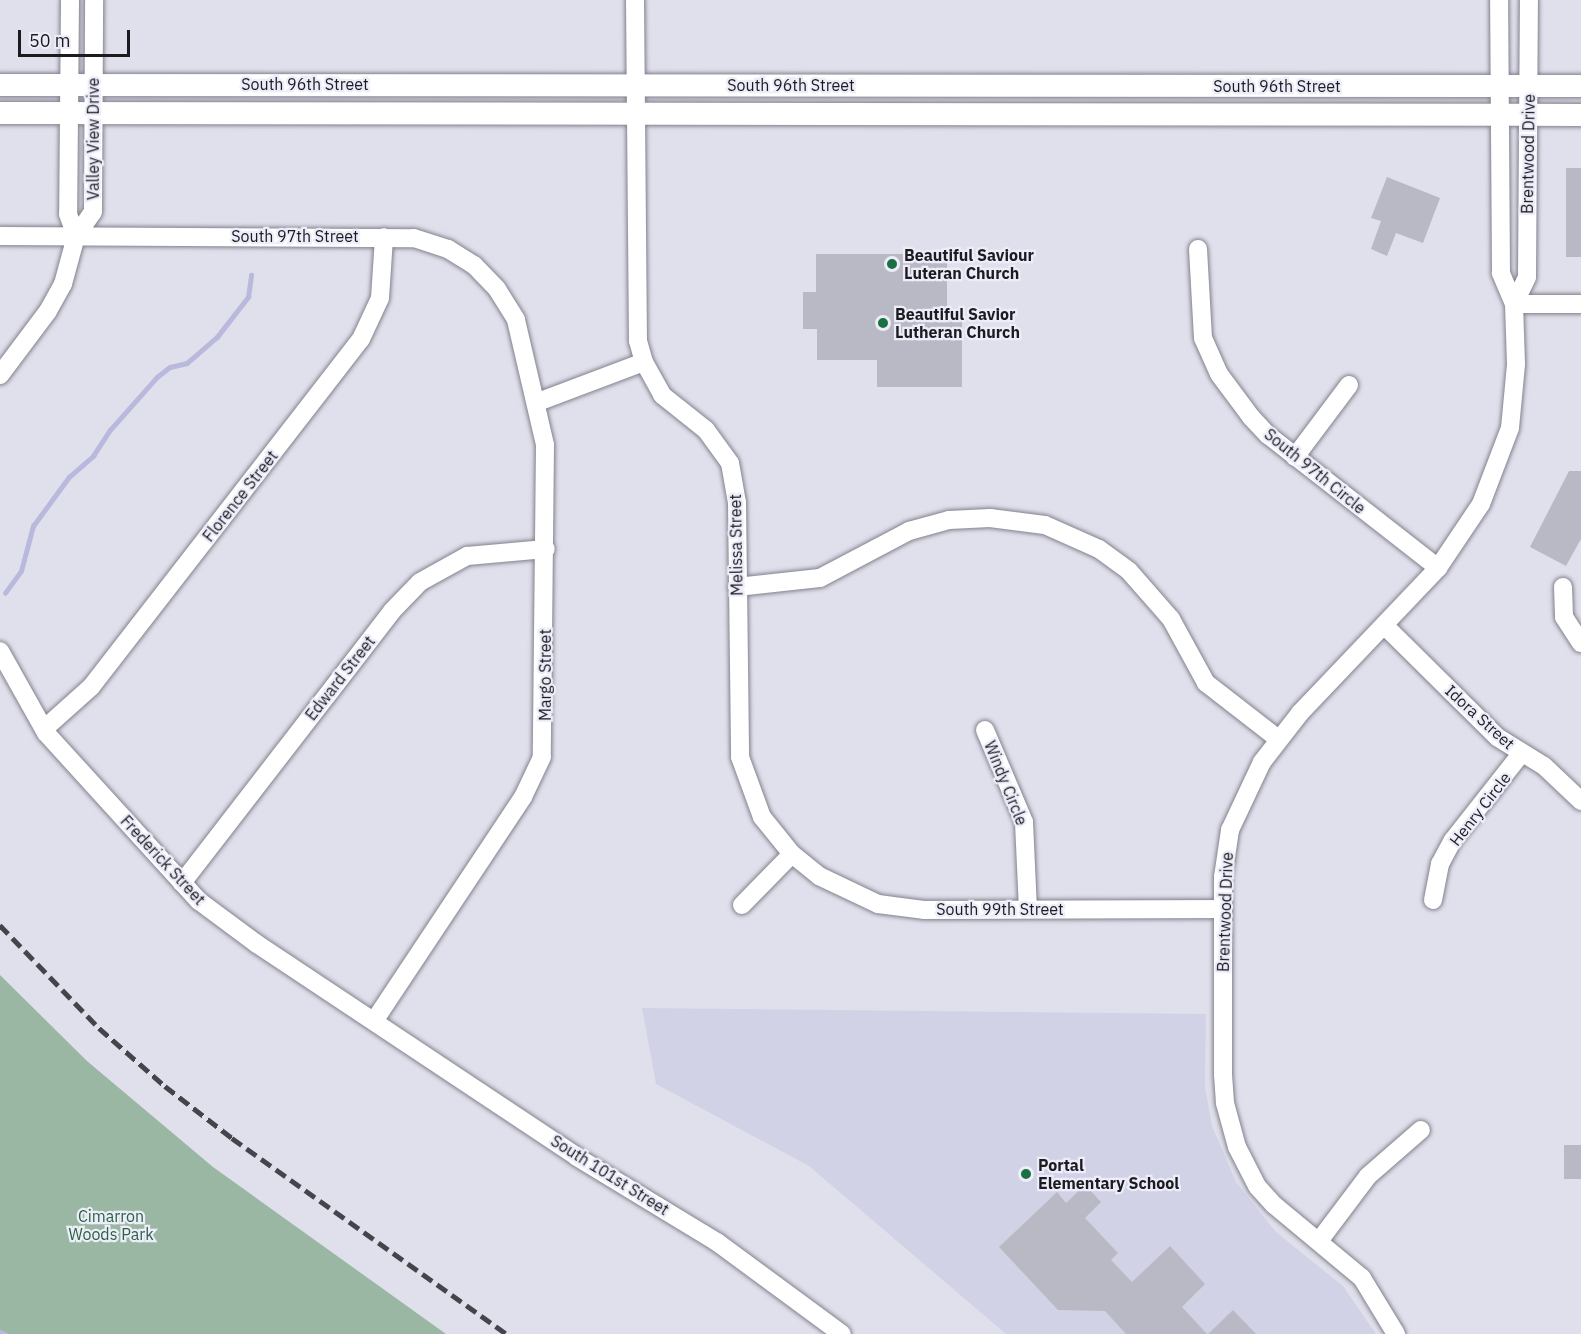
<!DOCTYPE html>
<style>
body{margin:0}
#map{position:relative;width:1581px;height:1334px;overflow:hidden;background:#e0e0ec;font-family:"IBM Plex Sans",sans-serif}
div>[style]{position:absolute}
.built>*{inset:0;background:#d2d2e6}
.green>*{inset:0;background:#9ab7a3}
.stream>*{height:4.5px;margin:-2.25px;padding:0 2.25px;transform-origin:2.25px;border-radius:2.25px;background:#b9b8dd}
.building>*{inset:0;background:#b9b9c5;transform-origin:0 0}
.roads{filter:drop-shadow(0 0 2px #82828e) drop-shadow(0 0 2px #82828e)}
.minor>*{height:18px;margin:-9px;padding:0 9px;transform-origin:9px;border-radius:9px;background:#fff}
.major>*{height:22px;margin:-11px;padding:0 11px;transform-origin:11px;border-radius:11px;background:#fff}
.rail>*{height:4.5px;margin-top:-2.25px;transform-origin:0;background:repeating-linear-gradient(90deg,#45444b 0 12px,transparent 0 18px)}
.dots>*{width:16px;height:16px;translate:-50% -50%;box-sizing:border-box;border:3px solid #ededfa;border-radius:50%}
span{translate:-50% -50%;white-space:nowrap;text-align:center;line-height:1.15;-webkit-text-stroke:4.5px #ededfa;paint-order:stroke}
.street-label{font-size:16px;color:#1c1b20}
.poi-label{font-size:16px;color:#1c1b20;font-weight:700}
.left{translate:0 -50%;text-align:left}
.park-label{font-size:16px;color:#2a6341}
.scale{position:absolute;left:18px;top:30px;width:112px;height:27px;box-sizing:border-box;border:3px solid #1c1b20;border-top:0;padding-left:8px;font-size:18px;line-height:21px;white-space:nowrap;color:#1c1b20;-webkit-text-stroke:4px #ededfa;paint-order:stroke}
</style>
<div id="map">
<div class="built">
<div style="clip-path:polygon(642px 1008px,1206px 1014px,1205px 1087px,1212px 1126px,1236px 1182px,1276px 1232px,1343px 1286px,1376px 1334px,1006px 1334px,809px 1166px,656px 1084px)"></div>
</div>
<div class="green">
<div style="clip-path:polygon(0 975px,87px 1061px,213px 1167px,446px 1334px,0 1334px)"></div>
</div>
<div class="stream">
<div style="left:5px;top:593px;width:27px;rotate:-54deg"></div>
<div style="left:21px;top:571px;width:47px;rotate:-75.1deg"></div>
<div style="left:33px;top:526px;width:61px;rotate:-53.7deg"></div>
<div style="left:69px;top:477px;width:32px;rotate:-41deg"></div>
<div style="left:93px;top:456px;width:31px;rotate:-57deg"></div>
<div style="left:110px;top:430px;width:71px;rotate:-48.4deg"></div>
<div style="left:157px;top:377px;width:16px;rotate:-38deg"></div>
<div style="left:170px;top:367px;width:17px;rotate:-13deg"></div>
<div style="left:187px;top:363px;width:40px;rotate:-41deg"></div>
<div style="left:217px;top:337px;width:51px;rotate:-52.2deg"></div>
<div style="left:248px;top:297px;width:22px;rotate:-82deg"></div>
<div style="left:0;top:1332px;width:5px;rotate:22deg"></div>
</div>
<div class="building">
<div style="left:1566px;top:168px;width:15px;height:89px"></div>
<div style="clip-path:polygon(1387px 177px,1440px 198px,1423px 243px,1396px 233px,1387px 256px,1371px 249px,1381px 221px,1371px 218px)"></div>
<div style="clip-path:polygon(816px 254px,947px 254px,947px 316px,962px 316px,962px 387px,877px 387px,877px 360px,817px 360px,817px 329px,803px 329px,803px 292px,816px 292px)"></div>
<div style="clip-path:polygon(1569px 471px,1581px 471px,1581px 539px,1566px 566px,1530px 547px)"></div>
<div style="left:1564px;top:1145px;width:17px;height:34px"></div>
<div style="clip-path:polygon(1085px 1185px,1101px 1202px,1085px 1218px,1118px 1253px,1111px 1260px,1132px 1282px,1170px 1246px,1205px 1284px,1182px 1307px,1207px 1334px,1126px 1334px,1105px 1311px,1058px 1310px,999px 1247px,1057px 1192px,1066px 1203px)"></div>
<div style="clip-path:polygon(1233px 1310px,1256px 1334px,1208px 1334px)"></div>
</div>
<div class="roads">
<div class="minor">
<div style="left:70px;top:0;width:214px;rotate:90.5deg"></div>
<div style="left:68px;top:214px;width:23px;rotate:70deg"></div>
<div style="left:635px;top:0;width:341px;rotate:89.5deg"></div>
<div style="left:638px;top:341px;width:22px;rotate:74deg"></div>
<div style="left:644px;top:362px;width:38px;rotate:61deg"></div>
<div style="left:662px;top:395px;width:56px;rotate:38.5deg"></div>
<div style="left:706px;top:430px;width:41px;rotate:54deg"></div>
<div style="left:730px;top:463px;width:40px;rotate:80deg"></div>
<div style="left:737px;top:502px;width:255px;rotate:89.3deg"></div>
<div style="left:740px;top:757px;width:64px;rotate:69.9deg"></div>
<div style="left:762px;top:817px;width:48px;rotate:51deg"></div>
<div style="left:792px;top:854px;width:35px;rotate:39deg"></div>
<div style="left:819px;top:876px;width:65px;rotate:25.4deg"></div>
<div style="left:878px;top:904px;width:46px;rotate:7.4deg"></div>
<div style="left:924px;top:910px;width:298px;rotate:-0.2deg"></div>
<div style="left:0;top:236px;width:414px;rotate:0.3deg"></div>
<div style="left:414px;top:238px;width:36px;rotate:18deg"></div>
<div style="left:448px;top:249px;width:31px;rotate:32deg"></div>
<div style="left:474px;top:265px;width:33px;rotate:46deg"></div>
<div style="left:497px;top:289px;width:36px;rotate:58deg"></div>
<div style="left:516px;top:320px;width:128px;rotate:76.9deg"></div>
<div style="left:545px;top:445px;width:312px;rotate:90.6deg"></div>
<div style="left:542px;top:757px;width:44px;rotate:115.4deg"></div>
<div style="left:523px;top:797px;width:269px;rotate:123.6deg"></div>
<div style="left:1198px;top:249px;width:89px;rotate:86.8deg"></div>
<div style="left:1203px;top:338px;width:39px;rotate:66deg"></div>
<div style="left:1219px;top:374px;width:54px;rotate:53.3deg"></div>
<div style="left:1251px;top:417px;width:25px;rotate:47deg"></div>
<div style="left:1268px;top:435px;width:216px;rotate:38deg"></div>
<div style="left:1514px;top:304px;width:30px;rotate:-64deg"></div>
<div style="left:1527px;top:277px;width:277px;rotate:-89.6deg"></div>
<div style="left:1514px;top:304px;width:67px"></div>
<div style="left:0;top:375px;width:80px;rotate:-53.1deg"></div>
<div style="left:48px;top:311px;width:31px;rotate:-61deg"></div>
<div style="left:63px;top:284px;width:50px;rotate:-74.8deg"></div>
<div style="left:76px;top:236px;width:29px;rotate:-55deg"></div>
<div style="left:93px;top:212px;width:212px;rotate:-89.7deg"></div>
<div style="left:538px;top:402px;width:113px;rotate:-20.7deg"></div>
<div style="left:1295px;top:457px;width:90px;rotate:-53.1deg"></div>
<div style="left:737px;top:587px;width:83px;rotate:-6.2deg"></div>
<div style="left:820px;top:578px;width:101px;rotate:-27.8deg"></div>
<div style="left:909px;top:531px;width:41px;rotate:-15.4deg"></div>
<div style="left:949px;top:520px;width:41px;rotate:-2.8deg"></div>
<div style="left:990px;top:518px;width:55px;rotate:7.3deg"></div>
<div style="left:1045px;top:525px;width:59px;rotate:24deg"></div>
<div style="left:1099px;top:549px;width:37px;rotate:36deg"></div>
<div style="left:1129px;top:571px;width:64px;rotate:48.8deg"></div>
<div style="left:1171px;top:619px;width:73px;rotate:61.3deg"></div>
<div style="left:1206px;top:683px;width:90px;rotate:37.8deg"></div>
<div style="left:1563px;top:587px;width:30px;rotate:88deg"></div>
<div style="left:1564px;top:617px;width:31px;rotate:57deg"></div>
<div style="left:1385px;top:626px;width:158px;rotate:44.7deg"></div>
<div style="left:1497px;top:737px;width:55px;rotate:31.7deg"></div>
<div style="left:1544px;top:766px;width:51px;rotate:43.4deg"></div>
<div style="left:0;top:651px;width:94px;rotate:60.7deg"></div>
<div style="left:46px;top:733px;width:227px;rotate:47.7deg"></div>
<div style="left:199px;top:901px;width:72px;rotate:36.6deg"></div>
<div style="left:257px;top:944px;width:384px;rotate:33.6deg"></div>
<div style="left:577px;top:1157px;width:164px;rotate:31.3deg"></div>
<div style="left:717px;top:1242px;width:155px;rotate:36.4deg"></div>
<div style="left:44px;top:729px;width:63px;rotate:-41.8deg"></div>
<div style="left:91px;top:687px;width:440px;rotate:-52.2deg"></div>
<div style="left:361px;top:339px;width:45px;rotate:-65.1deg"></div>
<div style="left:380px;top:298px;width:61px;rotate:-86.2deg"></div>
<div style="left:985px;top:730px;width:100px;rotate:67deg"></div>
<div style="left:1024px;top:822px;width:87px;rotate:87.4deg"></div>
<div style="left:182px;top:883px;width:344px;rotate:-52.3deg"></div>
<div style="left:392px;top:611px;width:40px;rotate:-46deg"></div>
<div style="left:420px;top:582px;width:54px;rotate:-29deg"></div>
<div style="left:467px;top:556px;width:79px;rotate:-5.1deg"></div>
<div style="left:1433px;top:900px;width:37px;rotate:-79deg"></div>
<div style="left:1440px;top:864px;width:27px;rotate:-62deg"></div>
<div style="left:1453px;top:840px;width:110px;rotate:-51.7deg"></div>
<div style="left:742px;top:905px;width:71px;rotate:-45.6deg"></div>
<div style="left:1319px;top:1241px;width:81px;rotate:-53deg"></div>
<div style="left:1368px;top:1176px;width:70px;rotate:-41deg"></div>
<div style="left:1396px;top:1334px;width:66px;rotate:-121.3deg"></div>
<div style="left:1362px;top:1278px;width:114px;rotate:-140.3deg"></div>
<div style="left:1274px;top:1205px;width:25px;rotate:-132deg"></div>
<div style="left:1257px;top:1186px;width:44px;rotate:-117.1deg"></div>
<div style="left:1237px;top:1147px;width:46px;rotate:-105.3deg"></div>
<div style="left:1225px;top:1103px;width:28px;rotate:-94deg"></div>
<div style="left:1223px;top:1075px;width:198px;rotate:-90deg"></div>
<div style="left:1223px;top:877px;width:48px;rotate:-81.5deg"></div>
<div style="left:1230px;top:830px;width:75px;rotate:-64.8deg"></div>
<div style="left:1262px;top:762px;width:62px;rotate:-52.2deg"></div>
<div style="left:1300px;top:713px;width:200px;rotate:-46.4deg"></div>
<div style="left:1438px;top:568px;width:77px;rotate:-56.1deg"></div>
<div style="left:1481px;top:504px;width:81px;rotate:-69.1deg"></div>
<div style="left:1510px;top:428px;width:64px;rotate:-84.6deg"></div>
<div style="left:1516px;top:364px;width:60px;rotate:-91.9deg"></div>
<div style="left:1514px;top:304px;width:34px;rotate:-113deg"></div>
<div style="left:1501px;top:273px;width:273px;rotate:-90.4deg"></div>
</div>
<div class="major">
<div style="left:0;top:85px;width:1581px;rotate:0.04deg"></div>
<div style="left:0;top:113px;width:1581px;rotate:0.07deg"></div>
</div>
</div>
<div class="rail">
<div style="left:0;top:925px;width:143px;rotate:46.1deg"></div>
<div style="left:99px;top:1028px;width:88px;rotate:41.3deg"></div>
<div style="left:165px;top:1086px;width:85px;rotate:37.8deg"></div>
<div style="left:232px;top:1138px;width:338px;rotate:35.5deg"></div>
</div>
<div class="dots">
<div style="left:892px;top:264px;background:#197043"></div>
<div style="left:883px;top:323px;background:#197043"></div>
<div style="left:1026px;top:1174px;background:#197043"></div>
</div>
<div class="street-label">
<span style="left:305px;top:84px">South 96th Street</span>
<span style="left:791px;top:85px">South 96th Street</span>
<span style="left:1277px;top:86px">South 96th Street</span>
<span style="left:93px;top:139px;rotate:-90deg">Valley View Drive</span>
<span style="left:1528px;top:154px;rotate:-89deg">Brentwood Drive</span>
<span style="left:295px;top:236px">South 97th Street</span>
<span style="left:1315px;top:471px;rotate:39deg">South 97th Circle</span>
<span style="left:240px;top:496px;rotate:-52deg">Florence Street</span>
<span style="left:736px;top:545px;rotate:-91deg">Melissa Street</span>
<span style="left:545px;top:675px;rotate:-90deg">Margo Street</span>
<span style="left:340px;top:678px;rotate:-52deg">Edward Street</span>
<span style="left:1480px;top:717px;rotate:42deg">Idora Street</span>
<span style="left:1006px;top:783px;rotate:68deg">Windy Circle</span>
<span style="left:1480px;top:809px;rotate:-52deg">Henry Circle</span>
<span style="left:163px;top:860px;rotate:47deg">Frederick Street</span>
<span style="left:1000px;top:909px">South 99th Street</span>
<span style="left:1225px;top:912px;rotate:-88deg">Brentwood Drive</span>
<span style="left:610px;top:1175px;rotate:32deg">South 101st Street</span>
</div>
<div class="poi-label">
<span class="left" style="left:904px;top:264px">Beautiful Saviour<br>Luteran Church</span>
<span class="left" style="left:895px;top:323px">Beautiful Savior<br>Lutheran Church</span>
<span class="left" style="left:1038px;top:1174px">Portal<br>Elementary School</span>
</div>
<div class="park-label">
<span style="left:111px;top:1225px">Cimarron<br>Woods Park</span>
</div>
<div class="scale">50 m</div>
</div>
